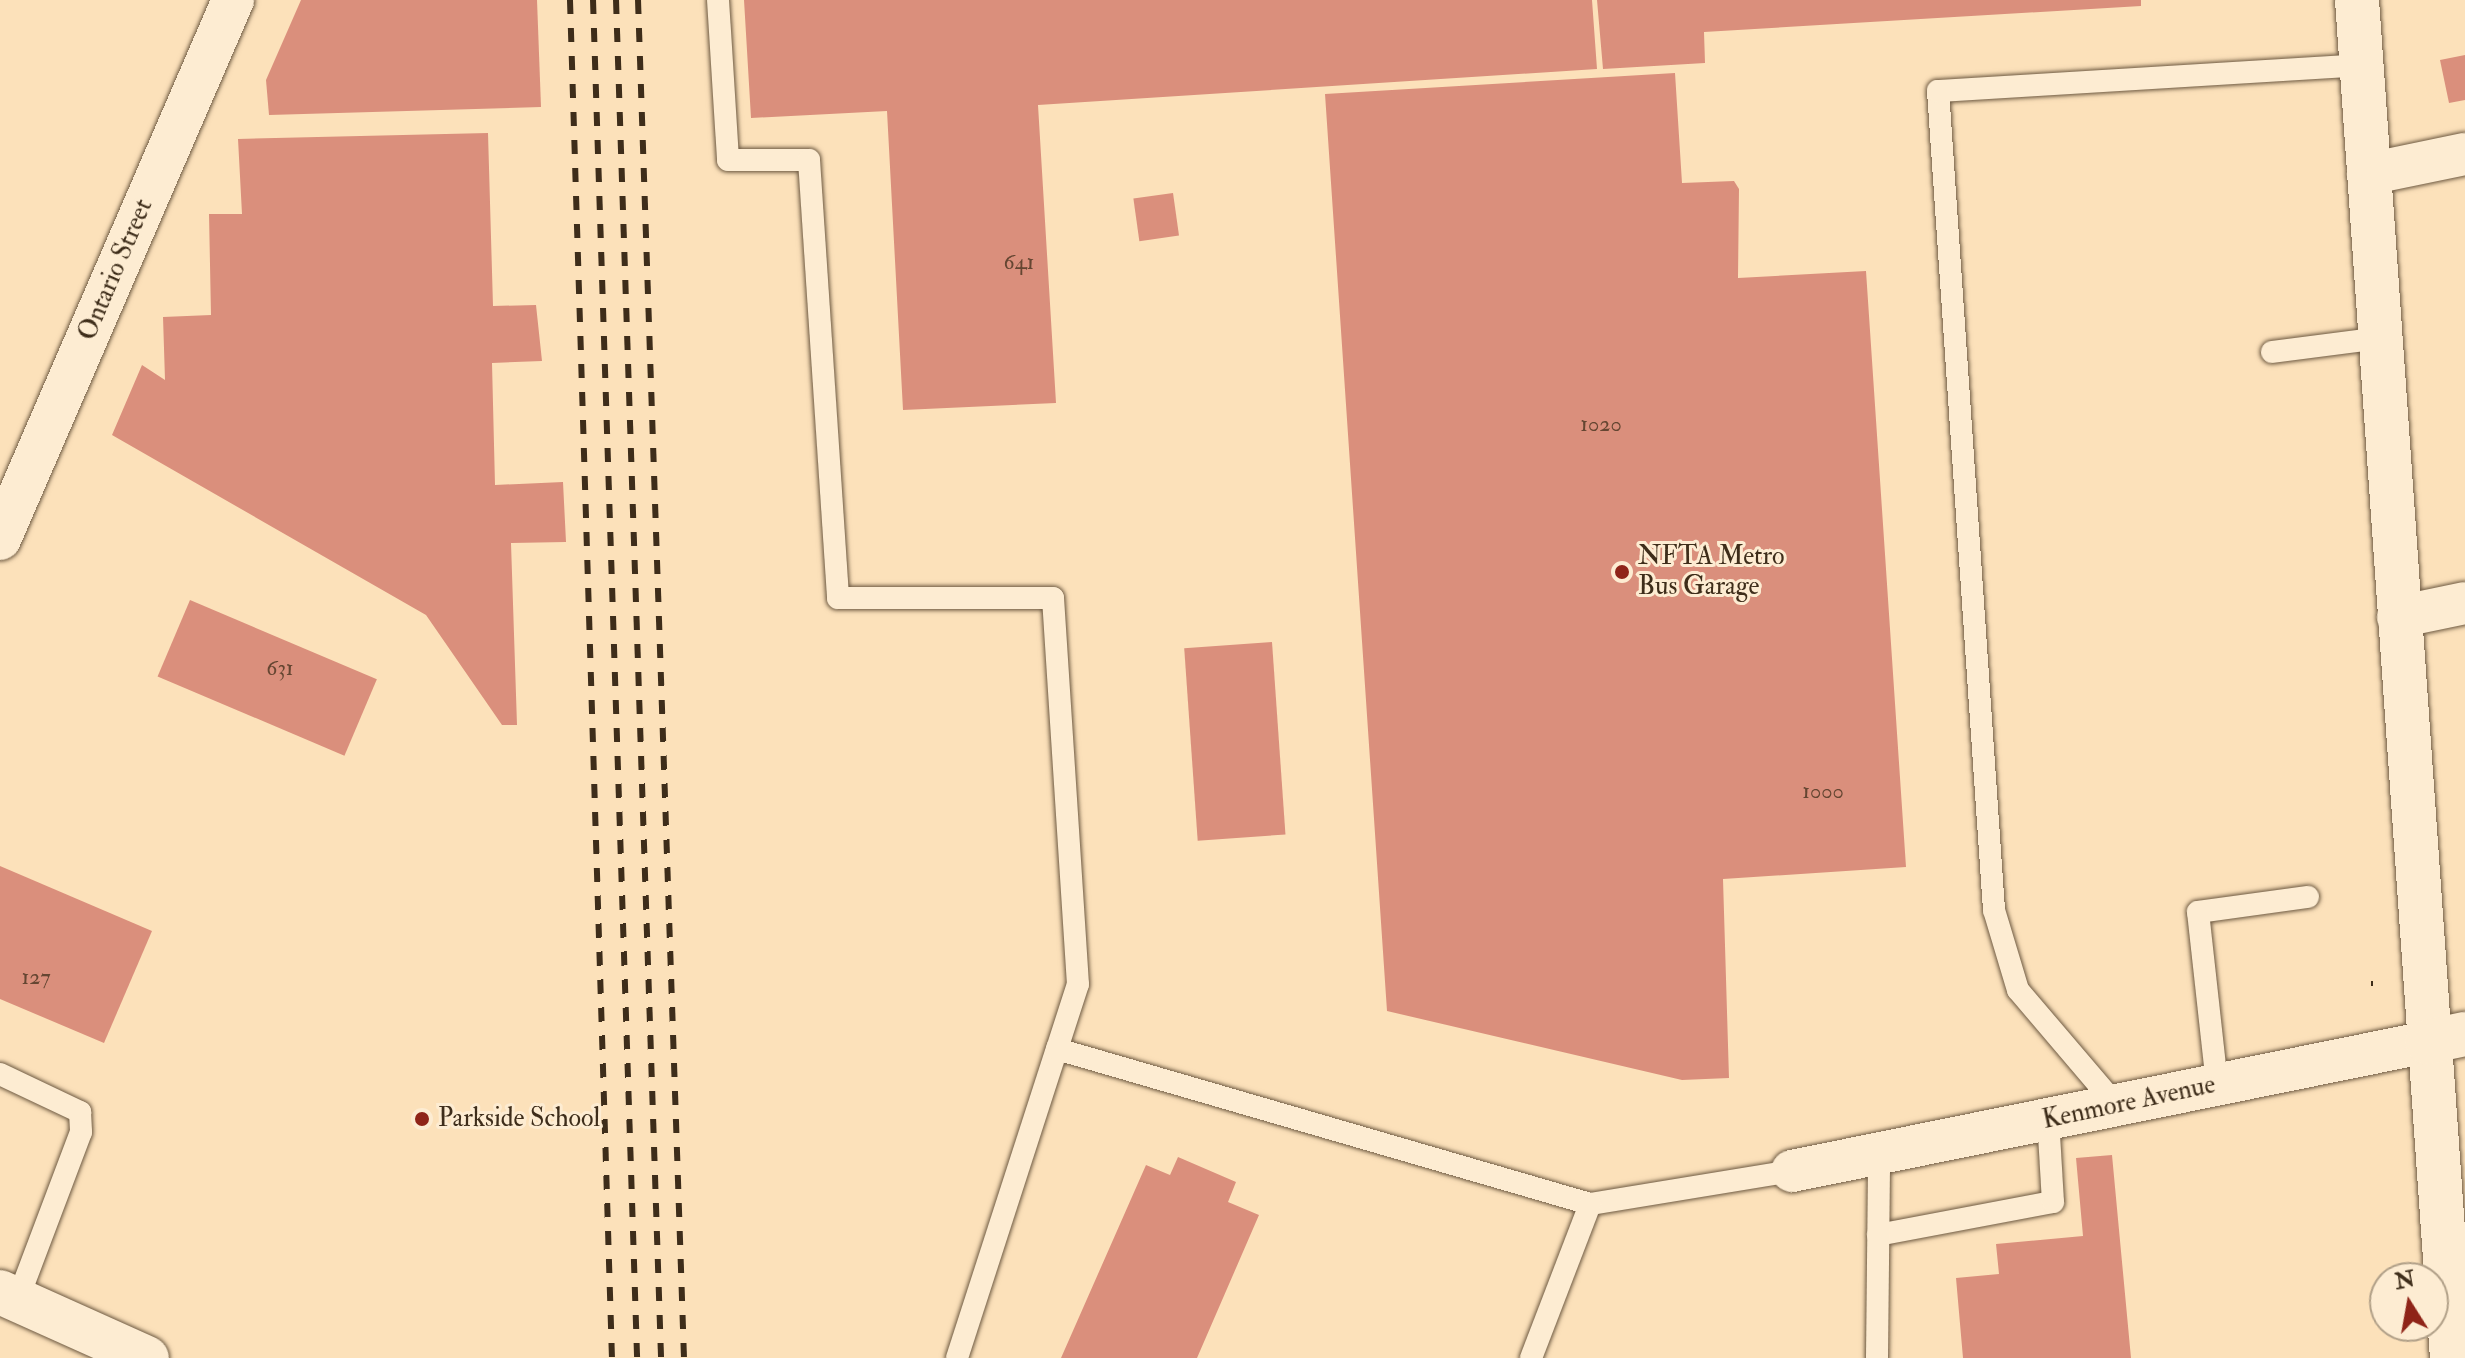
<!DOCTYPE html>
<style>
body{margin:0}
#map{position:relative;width:2465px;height:1358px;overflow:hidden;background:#fce1ba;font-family:"IM FELL Double Pica",serif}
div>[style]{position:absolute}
.building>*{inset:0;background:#da8f7c;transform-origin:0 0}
.path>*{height:5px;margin-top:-2.5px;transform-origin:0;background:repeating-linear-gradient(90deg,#3e2d1a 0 2px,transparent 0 6px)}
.roads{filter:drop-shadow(0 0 2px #6e5a42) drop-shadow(0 0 2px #6e5a42)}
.lane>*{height:22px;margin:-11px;padding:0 11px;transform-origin:11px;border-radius:11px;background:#fdecd2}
.street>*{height:42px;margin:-21px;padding:0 21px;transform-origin:21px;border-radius:21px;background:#fdecd2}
.secondary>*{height:44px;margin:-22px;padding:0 22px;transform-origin:22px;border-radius:22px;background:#fdecd2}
.rail>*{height:6px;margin-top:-3px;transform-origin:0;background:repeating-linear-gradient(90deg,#3e2d1a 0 14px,transparent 0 28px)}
.dots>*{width:22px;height:22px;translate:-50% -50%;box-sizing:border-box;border:4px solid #fdecd2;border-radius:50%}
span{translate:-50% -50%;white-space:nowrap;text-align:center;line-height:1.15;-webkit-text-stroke:6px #fdecd2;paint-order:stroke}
.number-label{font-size:22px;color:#654632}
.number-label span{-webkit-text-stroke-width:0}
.street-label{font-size:26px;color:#3e2d1a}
.poi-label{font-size:26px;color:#3e2d1a}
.left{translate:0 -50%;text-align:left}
.north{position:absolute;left:2369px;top:1262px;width:80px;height:80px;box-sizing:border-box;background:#fdecd2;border:2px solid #b1a088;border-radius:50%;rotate:349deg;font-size:22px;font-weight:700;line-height:32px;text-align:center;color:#3e2d1a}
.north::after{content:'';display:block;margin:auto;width:28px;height:36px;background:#8f2418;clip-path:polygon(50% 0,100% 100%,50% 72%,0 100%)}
</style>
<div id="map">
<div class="building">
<div style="clip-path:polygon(301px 0,537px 0,541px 107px,269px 115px,266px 80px)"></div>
<div style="clip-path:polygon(744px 0,1592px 0,1597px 69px,1038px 105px,1056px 403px,903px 410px,887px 111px,751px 118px)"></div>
<div style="clip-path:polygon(1597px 0,2141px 0,2141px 6px,1704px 32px,1705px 63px,1603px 69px)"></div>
<div style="clip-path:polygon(2465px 55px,2465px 100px,2449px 103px,2440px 60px)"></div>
<div style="clip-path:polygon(1675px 73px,1682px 183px,1734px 181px,1739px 189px,1738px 278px,1866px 271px,1906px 867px,1723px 879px,1729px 1078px,1682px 1080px,1387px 1011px,1325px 94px)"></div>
<div style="clip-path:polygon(488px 133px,493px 306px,536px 305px,542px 361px,492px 363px,495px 485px,563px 482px,566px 542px,511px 543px,517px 725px,502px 725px,426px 615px,112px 435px,142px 365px,165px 380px,163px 317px,211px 315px,209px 214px,242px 214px,238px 139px)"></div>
<div style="left:1173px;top:193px;width:43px;height:40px;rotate:82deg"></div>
<div style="left:190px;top:600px;width:203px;height:83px;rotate:23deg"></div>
<div style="left:1272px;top:642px;width:193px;height:88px;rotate:86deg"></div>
<div style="clip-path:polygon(0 866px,152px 931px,104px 1043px,0 999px)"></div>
<div style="clip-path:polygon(2112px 1155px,2131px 1358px,1963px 1358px,1956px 1278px,1999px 1274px,1996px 1244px,2083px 1236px,2076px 1158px)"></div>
<div style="clip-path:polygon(1178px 1157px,1236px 1182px,1228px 1202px,1259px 1215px,1197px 1358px,1061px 1358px,1146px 1165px,1170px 1175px)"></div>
</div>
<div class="path">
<div style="left:2371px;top:983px;width:5px"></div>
</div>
<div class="roads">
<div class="lane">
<div style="left:718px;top:0;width:160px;rotate:86.4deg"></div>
<div style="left:728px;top:160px;width:81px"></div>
<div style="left:809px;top:160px;width:439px;rotate:86.2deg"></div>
<div style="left:838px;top:598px;width:215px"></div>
<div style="left:1053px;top:598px;width:387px;rotate:86.3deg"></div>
<div style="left:1078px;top:984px;width:68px;rotate:107.9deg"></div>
<div style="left:2272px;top:352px;width:109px;rotate:-7.4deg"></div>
<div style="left:0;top:1074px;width:89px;rotate:25.4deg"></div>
<div style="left:80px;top:1112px;width:20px;rotate:87deg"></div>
<div style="left:81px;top:1132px;width:178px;rotate:110.7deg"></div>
<div style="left:2217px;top:1084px;width:173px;rotate:-96.3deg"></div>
<div style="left:2198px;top:912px;width:111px;rotate:-7.8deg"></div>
<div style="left:2116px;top:1105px;width:151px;rotate:-130.4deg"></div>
<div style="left:2018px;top:990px;width:84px;rotate:-106.7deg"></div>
<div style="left:1994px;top:910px;width:821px;rotate:-93.91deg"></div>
<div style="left:1938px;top:91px;width:424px;rotate:-3.5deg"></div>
<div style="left:1878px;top:1235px;width:178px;rotate:-10.7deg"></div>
<div style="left:2053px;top:1202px;width:83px;rotate:-93.4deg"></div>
<div style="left:957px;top:1358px;width:325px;rotate:-72.1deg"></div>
<div style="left:1057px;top:1049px;width:555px;rotate:16.21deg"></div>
<div style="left:1590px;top:1204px;width:205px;rotate:-9.3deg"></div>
<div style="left:1531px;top:1358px;width:165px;rotate:-69deg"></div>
<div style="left:1877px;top:1358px;width:205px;rotate:-89.4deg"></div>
</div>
<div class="street">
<div style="left:2368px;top:174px;width:99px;rotate:-11.7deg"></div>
<div style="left:0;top:539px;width:587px;rotate:-66.62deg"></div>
<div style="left:2398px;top:617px;width:68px;rotate:-11.8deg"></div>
<div style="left:1792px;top:1171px;width:648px;rotate:-11.48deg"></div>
</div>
<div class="secondary">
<div style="left:2357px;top:0;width:1361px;rotate:86deg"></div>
<div style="left:2427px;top:1042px;width:39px;rotate:-12deg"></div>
<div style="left:0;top:1292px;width:161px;rotate:24.2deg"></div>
</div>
</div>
<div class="rail">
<div style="left:570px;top:0;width:1359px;rotate:88.23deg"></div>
<div style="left:593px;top:0;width:1359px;rotate:88.14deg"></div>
<div style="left:616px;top:0;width:1359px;rotate:88.1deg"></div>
<div style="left:638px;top:0;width:1359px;rotate:88.06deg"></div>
</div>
<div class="dots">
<div style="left:1622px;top:572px;background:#8f2418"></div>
<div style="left:422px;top:1119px;background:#8f2418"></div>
</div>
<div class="number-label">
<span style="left:1019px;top:263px">641</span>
<span style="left:1601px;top:425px">1020</span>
<span style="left:280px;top:669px">631</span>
<span style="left:1823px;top:792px">1000</span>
<span style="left:36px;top:978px">127</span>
</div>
<div class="street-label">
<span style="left:116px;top:270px;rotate:-67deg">Ontario Street</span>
<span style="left:2129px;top:1103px;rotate:-12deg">Kenmore Avenue</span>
</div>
<div class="poi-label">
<span class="left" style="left:1638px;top:572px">NFTA Metro<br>Bus Garage</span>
<span class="left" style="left:438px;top:1119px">Parkside School</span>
</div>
<div class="north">N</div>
</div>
